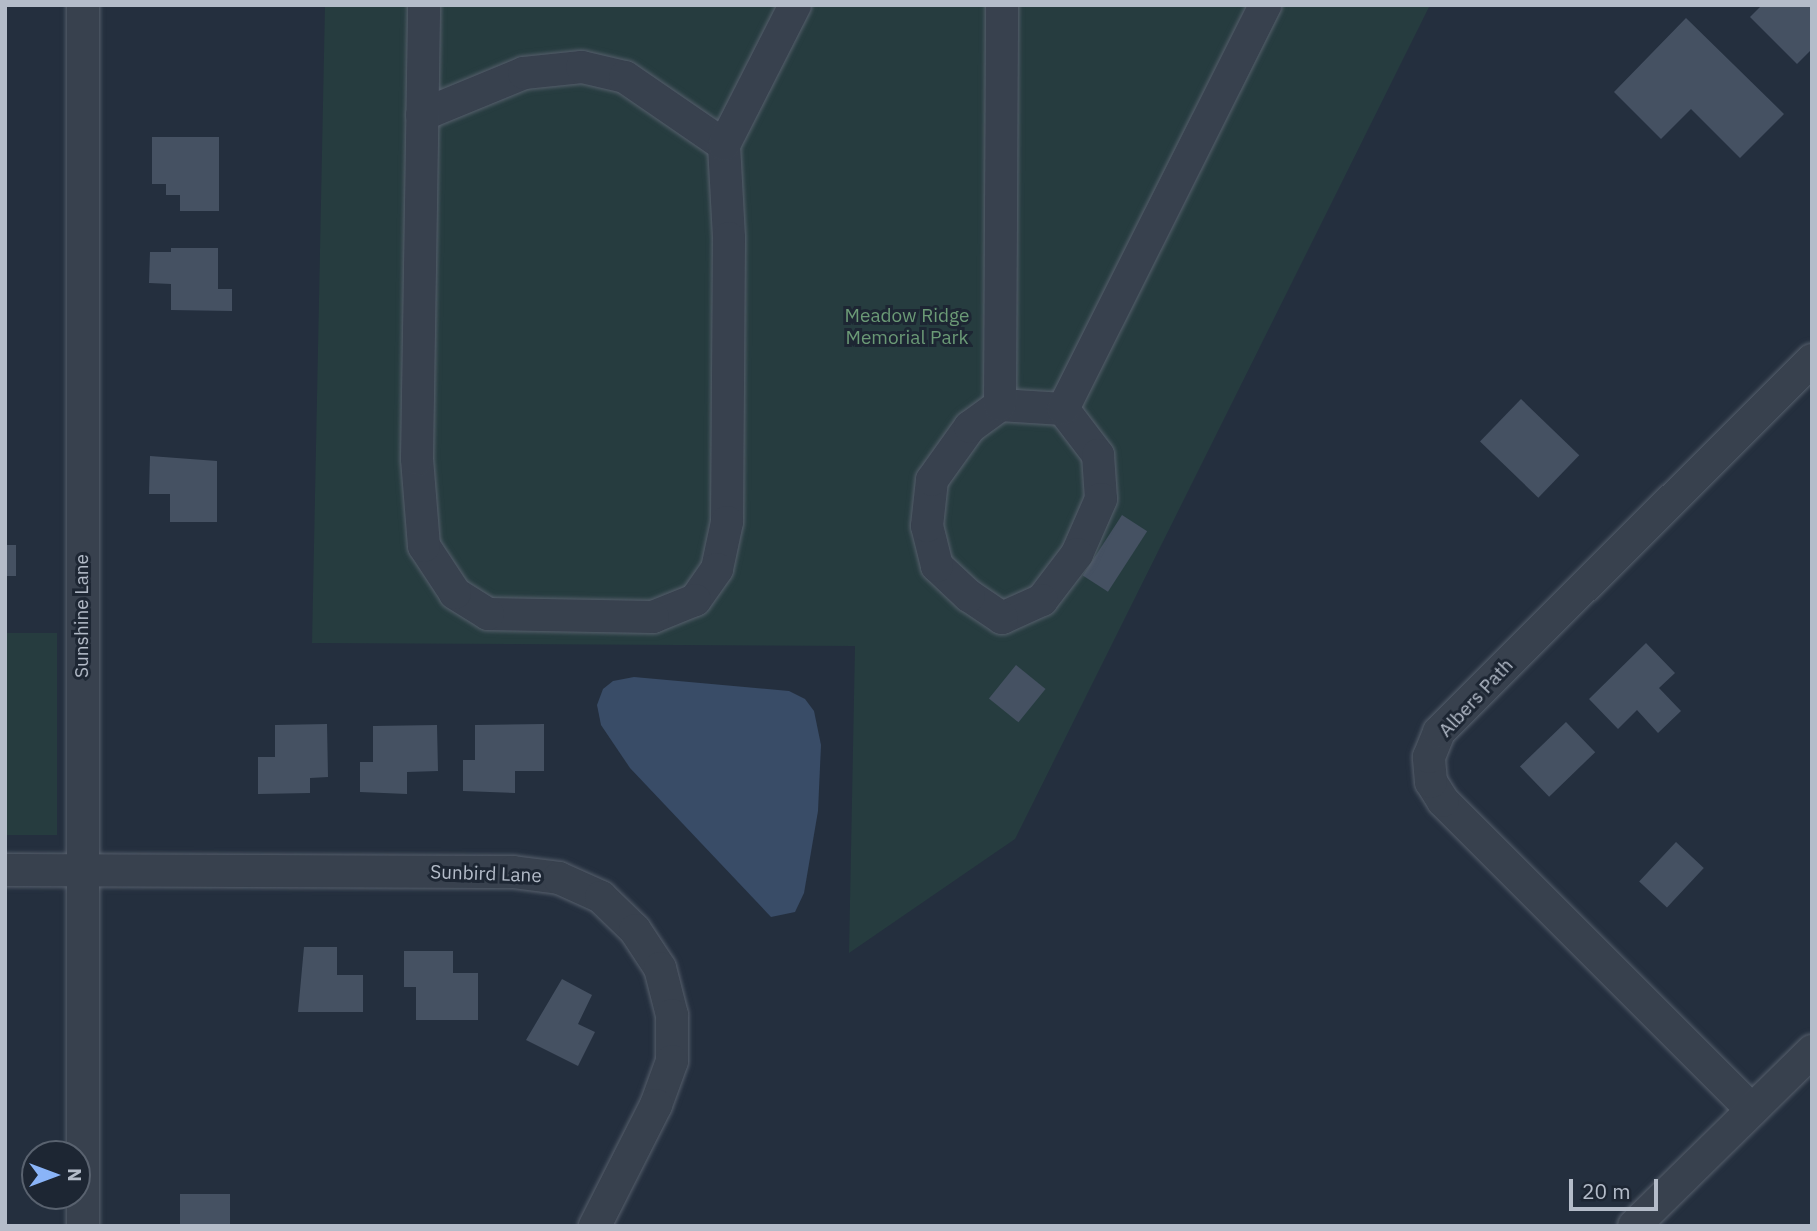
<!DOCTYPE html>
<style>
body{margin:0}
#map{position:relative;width:1817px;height:1231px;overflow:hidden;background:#242f3e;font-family:"IBM Plex Sans",sans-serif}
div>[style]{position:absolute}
.green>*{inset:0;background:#263c3f;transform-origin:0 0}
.water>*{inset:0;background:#394c67}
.building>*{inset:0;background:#455162;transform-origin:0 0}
.roads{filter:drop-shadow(0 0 2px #565f6c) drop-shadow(0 0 2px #565f6c)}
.minor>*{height:32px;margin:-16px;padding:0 16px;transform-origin:16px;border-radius:16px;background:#38414e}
span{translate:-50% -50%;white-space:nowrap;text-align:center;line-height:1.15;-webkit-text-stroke:6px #1d2633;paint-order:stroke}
.park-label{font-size:19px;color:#6b9a76}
.street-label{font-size:19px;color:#b4bcc9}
.frame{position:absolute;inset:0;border:7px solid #b4bcc9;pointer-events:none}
.north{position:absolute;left:21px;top:1140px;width:70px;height:70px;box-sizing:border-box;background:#1d2633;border:2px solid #59626f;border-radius:50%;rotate:90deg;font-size:19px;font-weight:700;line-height:28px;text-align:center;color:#b4bcc9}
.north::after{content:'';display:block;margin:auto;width:24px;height:32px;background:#8ab4f8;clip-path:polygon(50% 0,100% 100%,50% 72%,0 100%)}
.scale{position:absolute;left:1569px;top:1179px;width:89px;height:32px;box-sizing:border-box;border:4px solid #b4bcc9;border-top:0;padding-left:9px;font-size:21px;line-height:24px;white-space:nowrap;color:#b4bcc9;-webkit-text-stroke:5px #1d2633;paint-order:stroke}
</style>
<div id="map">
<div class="green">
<div style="clip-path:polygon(325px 5px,1430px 5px,1015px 839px,849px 953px,855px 646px,312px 643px)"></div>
<div style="left:5px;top:633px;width:52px;height:202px"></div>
</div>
<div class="water">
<div style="clip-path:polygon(634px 677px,789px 691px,805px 699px,814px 711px,821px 745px,818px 811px,804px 893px,795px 912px,771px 917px,630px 768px,601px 725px,597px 705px,603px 689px,613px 681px)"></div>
</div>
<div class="building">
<div style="clip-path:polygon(1762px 5px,1812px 5px,1812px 49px,1797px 64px,1750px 17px)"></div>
<div style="clip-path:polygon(1686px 18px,1784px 114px,1740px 158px,1691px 109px,1661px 139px,1614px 92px)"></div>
<div style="clip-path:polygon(152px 137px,219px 137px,219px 211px,180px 211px,180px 195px,166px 195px,166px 184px,152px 184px)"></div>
<div style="clip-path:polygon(171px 248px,218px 248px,218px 289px,232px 289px,232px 311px,171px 310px,171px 284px,149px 283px,150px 252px,171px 252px)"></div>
<div style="left:1521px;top:399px;width:81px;height:59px;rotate:44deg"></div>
<div style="clip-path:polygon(150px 456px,217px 461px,217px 522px,170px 522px,170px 494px,149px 494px)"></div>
<div style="left:1122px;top:515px;width:30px;height:72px;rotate:33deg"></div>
<div style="left:5px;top:545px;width:11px;height:31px"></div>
<div style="clip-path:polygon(1646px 643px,1675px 673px,1659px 688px,1681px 711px,1658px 733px,1637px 710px,1618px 729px,1589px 699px)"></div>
<div style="left:1016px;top:665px;width:38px;height:43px;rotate:39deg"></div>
<div style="left:1566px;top:722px;width:42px;height:64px;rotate:46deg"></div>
<div style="clip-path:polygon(327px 724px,328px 777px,310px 778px,310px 793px,258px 794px,258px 757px,275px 757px,275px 725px)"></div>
<div style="clip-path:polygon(544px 724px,544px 771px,515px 771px,515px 793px,463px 791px,463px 760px,475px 760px,475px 725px)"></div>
<div style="clip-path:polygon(437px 725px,438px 771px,407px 772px,407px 794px,360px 792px,360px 762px,373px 762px,373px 726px)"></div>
<div style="left:1676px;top:842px;width:38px;height:54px;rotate:43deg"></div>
<div style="clip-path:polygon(304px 947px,337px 947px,337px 975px,363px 975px,363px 1012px,298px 1012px)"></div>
<div style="clip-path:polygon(404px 951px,453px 951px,453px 973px,478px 973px,478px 1020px,416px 1020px,416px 987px,404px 987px)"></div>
<div style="clip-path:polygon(562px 979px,592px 995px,578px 1024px,595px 1032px,578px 1066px,526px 1040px)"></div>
<div style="left:180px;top:1194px;width:50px;height:32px"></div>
</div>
<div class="roads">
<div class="minor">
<div style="left:422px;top:115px;width:110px;rotate:-22.4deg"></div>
<div style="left:524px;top:73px;width:58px;rotate:-5.9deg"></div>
<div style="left:582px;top:67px;width:44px;rotate:13.1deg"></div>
<div style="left:625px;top:77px;width:120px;rotate:34.5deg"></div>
<div style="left:724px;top:145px;width:93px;rotate:86.9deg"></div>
<div style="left:729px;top:238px;width:284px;rotate:90.4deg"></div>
<div style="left:727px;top:522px;width:48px;rotate:102deg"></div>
<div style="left:717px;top:569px;width:38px;rotate:125deg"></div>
<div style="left:695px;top:600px;width:45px;rotate:158deg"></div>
<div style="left:653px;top:617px;width:165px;rotate:-179deg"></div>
<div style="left:488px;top:614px;width:39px;rotate:-148deg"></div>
<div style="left:455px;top:593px;width:56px;rotate:-123.4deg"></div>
<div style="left:424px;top:546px;width:87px;rotate:-94.6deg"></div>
<div style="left:417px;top:459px;width:454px;rotate:-89.1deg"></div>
<div style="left:724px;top:145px;width:157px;rotate:-63.1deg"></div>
<div style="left:1000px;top:405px;width:63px;rotate:3.6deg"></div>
<div style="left:1063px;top:409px;width:58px;rotate:52.7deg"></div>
<div style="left:1098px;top:455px;width:44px;rotate:86.1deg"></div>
<div style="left:1101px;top:499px;width:60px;rotate:113.6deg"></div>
<div style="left:1077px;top:554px;width:58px;rotate:127.3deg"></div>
<div style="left:1042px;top:600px;width:44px;rotate:155.8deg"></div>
<div style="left:1002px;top:618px;width:40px;rotate:-146deg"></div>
<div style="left:969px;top:596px;width:44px;rotate:-136.8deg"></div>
<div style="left:937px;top:566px;width:41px;rotate:-104deg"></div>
<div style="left:927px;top:526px;width:46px;rotate:-83.8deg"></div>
<div style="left:932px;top:480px;width:65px;rotate:-54.4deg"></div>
<div style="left:970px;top:427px;width:37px;rotate:-36deg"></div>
<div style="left:1000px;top:405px;width:400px;rotate:-89.7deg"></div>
<div style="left:1063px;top:409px;width:452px;rotate:-63.4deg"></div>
<div style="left:5px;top:870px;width:508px;rotate:0.23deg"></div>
<div style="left:513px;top:872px;width:46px;rotate:7.4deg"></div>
<div style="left:559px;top:878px;width:46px;rotate:24.3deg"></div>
<div style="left:601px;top:897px;width:47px;rotate:44.1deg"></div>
<div style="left:635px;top:930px;width:45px;rotate:56.7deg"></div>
<div style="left:660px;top:968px;width:49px;rotate:75.7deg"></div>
<div style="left:672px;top:1015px;width:46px;rotate:90deg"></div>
<div style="left:672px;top:1061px;width:47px;rotate:110deg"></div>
<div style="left:656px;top:1105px;width:136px;rotate:116.8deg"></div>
<div style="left:1752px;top:1110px;width:437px;rotate:-135deg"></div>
<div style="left:1443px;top:801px;width:22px;rotate:-122deg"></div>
<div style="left:1431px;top:782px;width:25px;rotate:-95deg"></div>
<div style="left:1429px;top:757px;width:27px;rotate:-68deg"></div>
<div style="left:1439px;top:732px;width:527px;rotate:-44.92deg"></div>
<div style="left:83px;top:1226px;width:1221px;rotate:-90deg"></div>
<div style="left:1634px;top:1226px;width:250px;rotate:-44.5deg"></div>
</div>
</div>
<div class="park-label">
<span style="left:907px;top:327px">Meadow Ridge<br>Memorial Park</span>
</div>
<div class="street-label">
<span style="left:82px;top:616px;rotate:-90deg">Sunshine Lane</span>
<span style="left:1476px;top:698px;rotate:-47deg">Albers Path</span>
<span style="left:486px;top:874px;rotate:2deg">Sunbird Lane</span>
</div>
<div class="frame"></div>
<div class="north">N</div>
<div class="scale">20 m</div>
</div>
